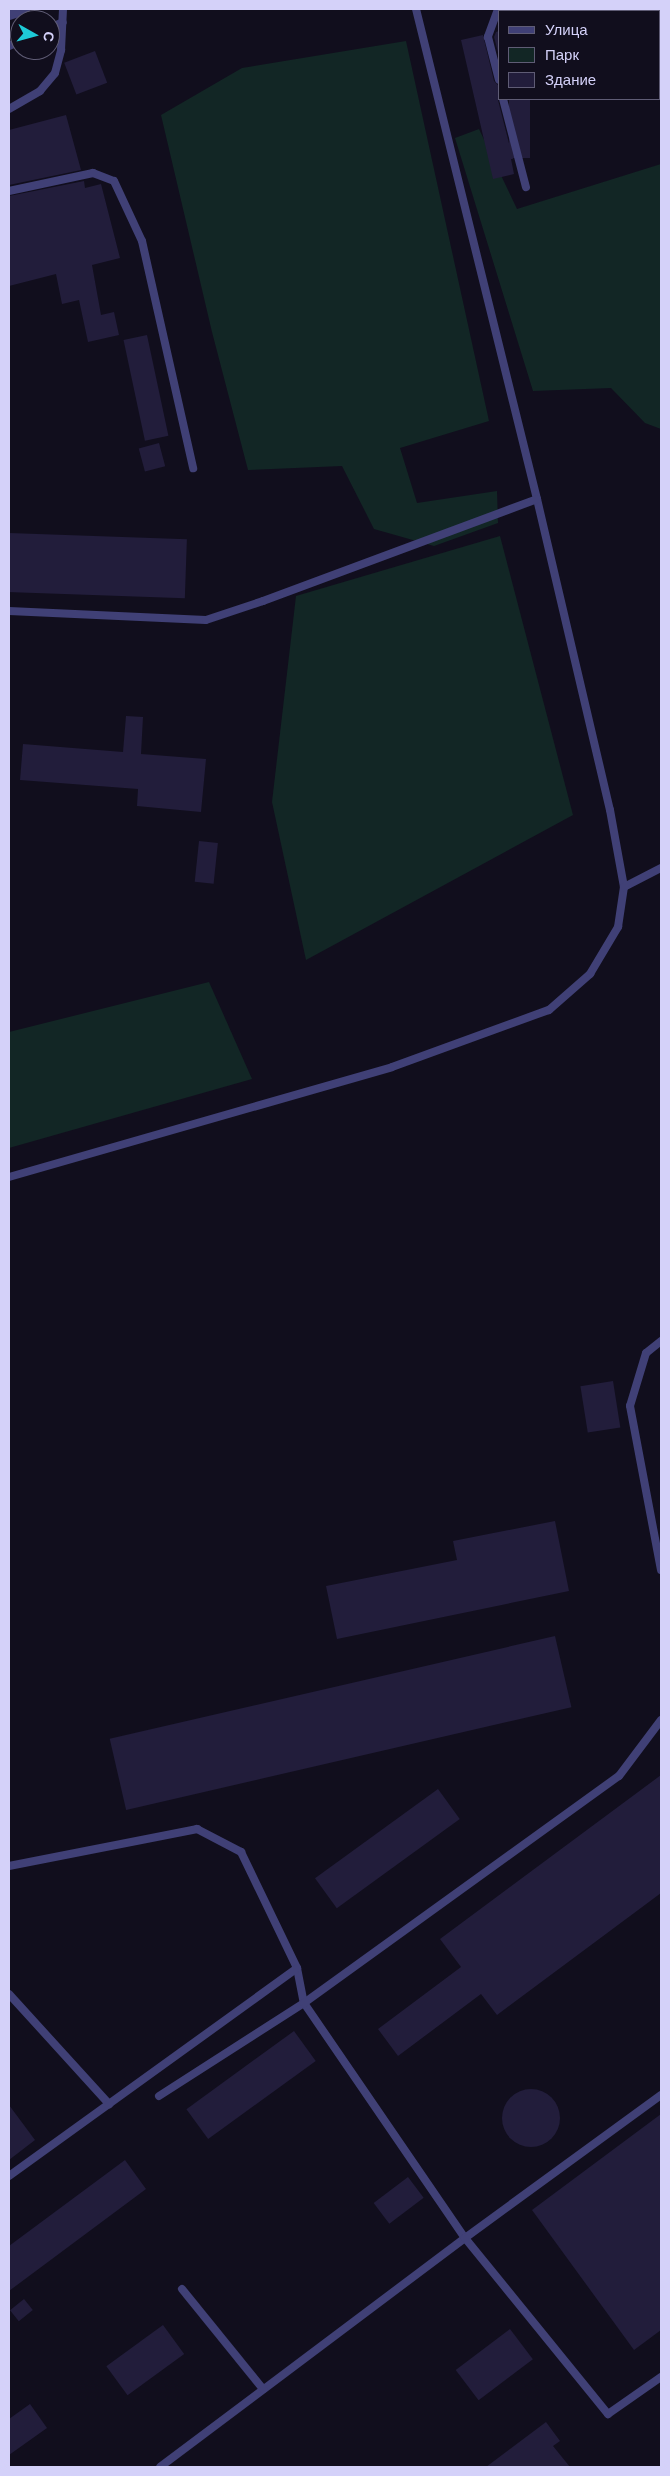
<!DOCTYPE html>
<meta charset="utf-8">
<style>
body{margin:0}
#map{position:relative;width:670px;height:2476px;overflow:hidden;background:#110e1d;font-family:Arial,sans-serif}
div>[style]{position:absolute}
.green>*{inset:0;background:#122625}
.building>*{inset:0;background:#221d3b;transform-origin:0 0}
.round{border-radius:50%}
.lane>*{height:8px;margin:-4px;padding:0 4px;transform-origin:4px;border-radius:4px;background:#404076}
.street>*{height:12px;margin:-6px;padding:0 6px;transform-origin:6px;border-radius:6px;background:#404076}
span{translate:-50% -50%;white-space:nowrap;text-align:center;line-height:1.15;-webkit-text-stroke:4px #110e1d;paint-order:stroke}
.frame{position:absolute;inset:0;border:10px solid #d4d1f9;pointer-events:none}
.legend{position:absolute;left:498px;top:10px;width:162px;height:90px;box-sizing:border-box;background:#110e1d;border:1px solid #5f5c75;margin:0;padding:6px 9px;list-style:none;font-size:15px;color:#d4d1f9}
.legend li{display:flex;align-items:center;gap:10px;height:25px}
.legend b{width:25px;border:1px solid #5f5c75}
.north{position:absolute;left:10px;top:10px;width:50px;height:50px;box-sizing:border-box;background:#110e1d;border:1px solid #5f5c75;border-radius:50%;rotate:97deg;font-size:14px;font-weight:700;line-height:20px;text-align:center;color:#d4d1f9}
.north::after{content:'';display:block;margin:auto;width:18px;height:22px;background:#1ecad7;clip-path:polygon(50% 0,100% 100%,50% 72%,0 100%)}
</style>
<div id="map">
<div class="green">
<div style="clip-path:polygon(621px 9px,661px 9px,661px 63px,659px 61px,659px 11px,621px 11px)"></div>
<div style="clip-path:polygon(406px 41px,489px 421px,400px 448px,417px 503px,497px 491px,498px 523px,434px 546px,374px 529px,342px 466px,248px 470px,212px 332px,161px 115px,242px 68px)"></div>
<div style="clip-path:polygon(479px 129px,517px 209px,661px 164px,661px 429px,645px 423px,611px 388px,533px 391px,455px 138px)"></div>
<div style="clip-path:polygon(500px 536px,573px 815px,306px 960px,272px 802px,296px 596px)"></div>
<div style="clip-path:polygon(209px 982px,252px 1079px,9px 1148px,9px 1032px)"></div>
</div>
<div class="building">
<div style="clip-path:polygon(499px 31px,499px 56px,494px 37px,496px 32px)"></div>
<div style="clip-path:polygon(483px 35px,494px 81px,499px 86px,498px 100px,513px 159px,511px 159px,514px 174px,493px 179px,461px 40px)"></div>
<div style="left:95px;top:51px;width:34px;height:33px;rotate:69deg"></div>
<div style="left:509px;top:99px;width:21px;height:59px"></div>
<div style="clip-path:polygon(66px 115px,81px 170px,9px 185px,9px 130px)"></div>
<div style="clip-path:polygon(84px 181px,85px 188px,101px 184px,120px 258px,92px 265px,101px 315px,114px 312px,119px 335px,88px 342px,79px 300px,62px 304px,56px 274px,9px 286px,9px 196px)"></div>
<div style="left:147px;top:335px;width:103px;height:24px;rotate:78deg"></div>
<div style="left:159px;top:443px;width:24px;height:21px;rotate:75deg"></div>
<div style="left:9px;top:533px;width:178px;height:59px;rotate:2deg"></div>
<div style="clip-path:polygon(126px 716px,143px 717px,141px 754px,206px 759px,201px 812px,137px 806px,138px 789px,20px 780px,23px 744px,123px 752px)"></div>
<div style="left:199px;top:841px;width:19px;height:41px;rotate:6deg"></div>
<div style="left:613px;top:1381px;width:47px;height:33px;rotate:81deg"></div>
<div style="clip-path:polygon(555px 1521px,569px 1591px,337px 1639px,326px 1586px,457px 1560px,453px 1541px)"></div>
<div style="left:555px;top:1636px;width:73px;height:457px;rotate:77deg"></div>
<div style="clip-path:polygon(661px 1775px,661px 1893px,497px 2015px,481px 1994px,398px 2056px,378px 2029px,461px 1967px,440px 1939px)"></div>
<div style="left:438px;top:1789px;width:37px;height:152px;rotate:54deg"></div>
<div style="left:294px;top:2031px;width:37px;height:133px;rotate:54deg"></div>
<div class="round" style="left:502px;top:2089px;width:58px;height:58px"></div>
<div style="clip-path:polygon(9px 2105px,35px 2140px,9px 2160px)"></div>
<div style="clip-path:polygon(661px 2114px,661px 2330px,634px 2350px,532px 2210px)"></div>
<div style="clip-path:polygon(125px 2160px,146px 2189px,9px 2291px,9px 2246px)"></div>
<div style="left:408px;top:2177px;width:26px;height:43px;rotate:53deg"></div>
<div style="left:24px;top:2299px;width:14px;height:18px;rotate:51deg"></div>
<div style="left:163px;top:2325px;width:36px;height:70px;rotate:54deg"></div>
<div style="left:510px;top:2329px;width:38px;height:68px;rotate:53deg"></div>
<div style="clip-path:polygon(30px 2404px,47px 2428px,9px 2455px,9px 2419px)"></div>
<div style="clip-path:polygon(546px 2422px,560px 2441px,553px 2446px,570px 2467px,486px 2467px)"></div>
</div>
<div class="lane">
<div style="left:416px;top:9px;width:505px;rotate:76.13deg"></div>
<div style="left:537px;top:499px;width:319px;rotate:76.8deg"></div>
<div style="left:610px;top:810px;width:78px;rotate:79.7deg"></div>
<div style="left:498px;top:9px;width:30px;rotate:110deg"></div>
<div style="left:488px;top:37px;width:44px;rotate:75.7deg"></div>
<div style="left:50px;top:28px;width:14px;rotate:-25deg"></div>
<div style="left:9px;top:46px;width:12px;rotate:-24deg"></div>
<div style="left:503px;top:99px;width:91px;rotate:75.4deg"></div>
<div style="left:9px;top:109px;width:36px;rotate:-30deg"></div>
<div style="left:40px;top:91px;width:23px;rotate:-50deg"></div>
<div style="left:55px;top:73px;width:24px;rotate:-75deg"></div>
<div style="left:61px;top:50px;width:41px;rotate:-87.2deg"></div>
<div style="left:9px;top:191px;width:86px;rotate:-12.1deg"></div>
<div style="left:93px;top:173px;width:22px;rotate:21deg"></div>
<div style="left:114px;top:181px;width:66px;rotate:65deg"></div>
<div style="left:142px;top:241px;width:233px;rotate:77.3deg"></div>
<div style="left:9px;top:611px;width:197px;rotate:2.6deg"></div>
<div style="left:206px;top:620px;width:60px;rotate:-18.4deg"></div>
<div style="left:263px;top:601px;width:292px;rotate:-20.4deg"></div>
<div style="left:9px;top:1177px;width:398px;rotate:-16deg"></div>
<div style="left:392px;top:1067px;width:167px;rotate:-20deg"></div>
<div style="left:549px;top:1010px;width:55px;rotate:-41.3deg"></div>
<div style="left:590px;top:974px;width:55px;rotate:-59.2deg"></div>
<div style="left:618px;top:927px;width:40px;rotate:-81.5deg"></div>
<div style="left:624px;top:887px;width:42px;rotate:-27.2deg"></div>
<div style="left:661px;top:1341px;width:19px;rotate:141deg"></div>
<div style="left:646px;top:1353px;width:55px;rotate:106.8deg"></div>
<div style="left:630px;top:1406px;width:167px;rotate:79.3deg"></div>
<div style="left:9px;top:1866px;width:192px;rotate:-11.1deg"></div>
<div style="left:197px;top:1829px;width:50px;rotate:27.6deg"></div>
<div style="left:241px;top:1852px;width:129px;rotate:64.2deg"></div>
<div style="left:297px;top:1968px;width:36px;rotate:79deg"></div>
<div style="left:304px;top:2003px;width:285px;rotate:55.6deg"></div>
<div style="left:465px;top:2238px;width:381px;rotate:143.1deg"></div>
<div style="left:9px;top:1994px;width:149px;rotate:47.7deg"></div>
<div style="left:661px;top:2095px;width:243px;rotate:143.9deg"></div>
<div style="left:465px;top:2238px;width:227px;rotate:50.9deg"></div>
<div style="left:608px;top:2414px;width:65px;rotate:-34.9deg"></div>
<div style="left:159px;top:2096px;width:172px;rotate:-32.7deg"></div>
<div style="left:304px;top:2003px;width:388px;rotate:-35.8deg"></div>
<div style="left:619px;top:1776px;width:70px;rotate:-53.1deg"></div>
<div style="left:9px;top:2176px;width:355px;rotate:-35.8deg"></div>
<div style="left:182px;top:2289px;width:129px;rotate:51deg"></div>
</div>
<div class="street">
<div style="left:9px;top:14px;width:16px;rotate:-18deg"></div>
</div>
<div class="frame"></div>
<ul class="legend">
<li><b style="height:6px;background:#404076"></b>Улица</li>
<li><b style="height:14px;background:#122625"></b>Парк</li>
<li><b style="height:14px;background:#221d3b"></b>Здание</li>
</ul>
<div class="north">С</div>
</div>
